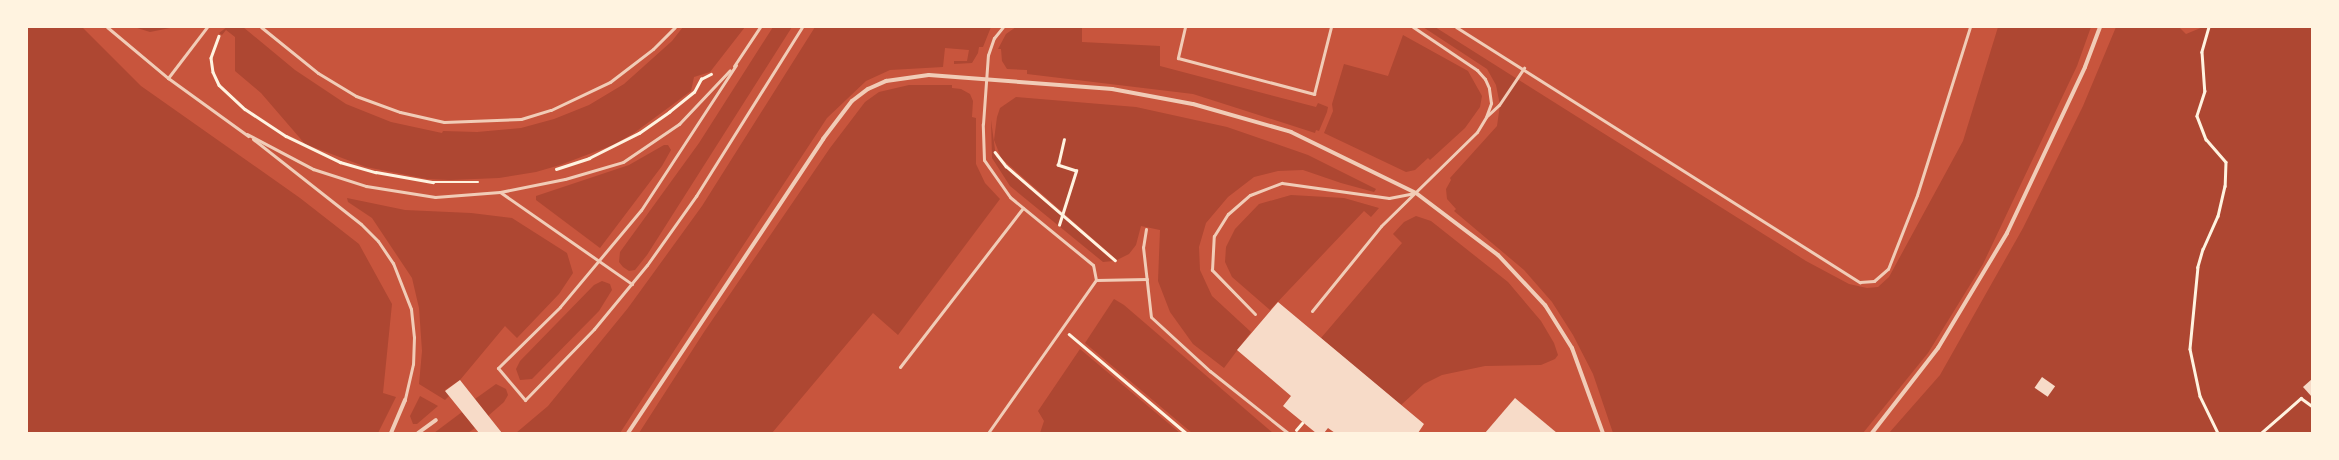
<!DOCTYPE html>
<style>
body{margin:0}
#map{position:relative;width:2339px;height:460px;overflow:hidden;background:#c8553d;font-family:Commissioner,sans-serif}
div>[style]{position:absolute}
.green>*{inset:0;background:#ae4732}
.building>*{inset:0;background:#f7dbc8;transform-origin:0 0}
.path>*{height:2.5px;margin:-1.25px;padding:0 1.25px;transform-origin:1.25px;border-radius:1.25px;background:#fff3e0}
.service>*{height:3px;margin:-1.5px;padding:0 1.5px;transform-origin:1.5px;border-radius:1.5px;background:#f1ccb7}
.minor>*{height:4px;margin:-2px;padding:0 2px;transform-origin:2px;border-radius:2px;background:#f1ccb7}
span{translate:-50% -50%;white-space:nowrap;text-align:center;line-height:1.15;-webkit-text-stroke:3px #fff3e0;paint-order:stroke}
.frame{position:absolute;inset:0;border:28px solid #fff3e0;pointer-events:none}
</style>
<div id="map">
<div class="green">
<div style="clip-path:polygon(27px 27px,82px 27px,141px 86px,300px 198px,359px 244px,392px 304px,383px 393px,396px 397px,378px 433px,27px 433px)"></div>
<div style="clip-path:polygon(134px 27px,175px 27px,150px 32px)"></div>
<div style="clip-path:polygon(227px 27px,243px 27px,295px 70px,346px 104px,391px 122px,442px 133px,443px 131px,477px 132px,521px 128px,554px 119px,589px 105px,624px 84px,672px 41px,683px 27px,745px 27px,710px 72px,694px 77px,691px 91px,687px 94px,634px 133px,613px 145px,560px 165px,536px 172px,499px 178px,450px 180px,427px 179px,366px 167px,305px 144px,261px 93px,235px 71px,235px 37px,226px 30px,222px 35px,219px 33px)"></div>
<div style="clip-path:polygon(773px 27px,792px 27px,647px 255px,635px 270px,629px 271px,623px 267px,619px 262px,620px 252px,699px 143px)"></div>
<div style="clip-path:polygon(815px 27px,991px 27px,983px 47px,979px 47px,978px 53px,972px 63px,954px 64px,954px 61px,967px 61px,969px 50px,945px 48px,943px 67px,890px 70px,866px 81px,827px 118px,620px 433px,516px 433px,548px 406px,628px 308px,702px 206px)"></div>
<div style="clip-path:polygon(1016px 27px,1082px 27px,1082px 42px,1160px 46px,1160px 66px,1316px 107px,1318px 103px,1328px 107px,1327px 112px,1319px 131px,1316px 130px,1315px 133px,1193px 94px,1027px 74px,1027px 70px,1007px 69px,1002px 61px,1001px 49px,998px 49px,1006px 34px)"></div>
<div style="clip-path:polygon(1423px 27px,1435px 27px,1806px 261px,1849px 284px,1867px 288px,1878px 287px,1889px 277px,1963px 141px,1998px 27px,2091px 27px,2077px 66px,1983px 264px,1928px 353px,1863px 433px,1613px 433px,1593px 374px,1573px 335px,1552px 302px,1524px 270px,1454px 211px,1456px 209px,1447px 199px,1446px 189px,1451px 180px,1450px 178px,1497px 126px,1500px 105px,1496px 85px,1487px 69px)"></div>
<div style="clip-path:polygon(2116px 27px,2179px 27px,2186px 34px,2203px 27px,2312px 27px,2312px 433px,1889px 433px,1940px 375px,2023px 228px,2083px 106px)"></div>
<div style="clip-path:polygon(1403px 35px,1468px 71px,1482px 96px,1480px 107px,1465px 128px,1430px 160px,1428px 158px,1415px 170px,1406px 172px,1324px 133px,1333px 111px,1332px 104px,1344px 64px,1388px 76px)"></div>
<div style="clip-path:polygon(909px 85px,952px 85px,952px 88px,961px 89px,970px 94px,973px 101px,972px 117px,976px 118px,976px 164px,985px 183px,1000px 199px,898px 335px,873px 313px,772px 433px,639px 433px,704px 332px,830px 148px,865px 102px,879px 92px)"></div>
<div style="clip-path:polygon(1016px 97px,1136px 107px,1227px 127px,1308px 155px,1376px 189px,1374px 192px,1341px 183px,1303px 170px,1278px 171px,1254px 177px,1228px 197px,1206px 223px,1199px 247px,1200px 270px,1212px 296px,1251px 332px,1224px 368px,1193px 344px,1170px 312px,1158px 281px,1160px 230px,1141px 226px,1136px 245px,1129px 254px,1117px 260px,1001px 158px,994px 140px,997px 117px,1000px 108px)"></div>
<div style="clip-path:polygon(991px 120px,996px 157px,1113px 261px,1103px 262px,1010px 186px,992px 158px)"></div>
<div style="clip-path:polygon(664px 145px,668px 145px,671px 150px,662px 166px,600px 248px,536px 200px,536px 196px,629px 165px)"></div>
<div style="clip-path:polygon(1291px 195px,1344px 198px,1379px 208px,1371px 217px,1364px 211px,1270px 310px,1232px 277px,1225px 262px,1226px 247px,1235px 229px,1259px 204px)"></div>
<div style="clip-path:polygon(347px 198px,405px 210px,471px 213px,512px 218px,567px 253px,573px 273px,559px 294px,517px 338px,505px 326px,460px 380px,445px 390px,449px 396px,445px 400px,419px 384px,422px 351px,419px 308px,412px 278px,372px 218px,348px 202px)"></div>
<div style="clip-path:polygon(1416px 216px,1431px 221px,1508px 282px,1541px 321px,1554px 343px,1558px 355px,1555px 359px,1541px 365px,1485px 366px,1442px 375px,1424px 384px,1401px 405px,1321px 338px,1402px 243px,1393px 234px,1404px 222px)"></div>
<div style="clip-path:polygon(602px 281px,610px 284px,612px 290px,599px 311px,532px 379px,520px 380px,516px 369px,520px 361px,594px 285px)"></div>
<div style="clip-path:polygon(1114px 299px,1124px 305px,1273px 433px,1192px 433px,1085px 343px)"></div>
<div style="clip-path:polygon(1080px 349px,1180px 433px,1040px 433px,1044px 421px,1038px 411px)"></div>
<div style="clip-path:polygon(496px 384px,506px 389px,508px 395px,504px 402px,488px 416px,475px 399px)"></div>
<div style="clip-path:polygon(420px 396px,438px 406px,417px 424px,413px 424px,410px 416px)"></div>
<div style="clip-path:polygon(462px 412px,475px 428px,468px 433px,434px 433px)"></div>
</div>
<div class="building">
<div style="clip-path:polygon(1278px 302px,1424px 424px,1418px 433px,1335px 433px,1328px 428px,1324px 433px,1316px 433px,1283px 406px,1291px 396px,1237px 350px)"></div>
<div style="left:2042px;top:377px;width:16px;height:13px;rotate:35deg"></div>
<div style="clip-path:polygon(2312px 379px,2312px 397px,2303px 387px)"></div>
<div style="clip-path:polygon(460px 380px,475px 399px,502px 433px,479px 433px,445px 391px)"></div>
<div style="clip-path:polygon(1515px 398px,1557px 433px,1485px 433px)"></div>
</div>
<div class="path">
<div style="left:2209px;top:27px;width:26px;rotate:106deg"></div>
<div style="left:2202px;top:52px;width:39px;rotate:86deg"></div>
<div style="left:2205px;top:91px;width:26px;rotate:108deg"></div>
<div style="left:2197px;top:116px;width:25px;rotate:69deg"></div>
<div style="left:2206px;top:139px;width:30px;rotate:49deg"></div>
<div style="left:2226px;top:162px;width:24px;rotate:92deg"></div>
<div style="left:2225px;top:186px;width:31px;rotate:103deg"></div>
<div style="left:2218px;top:216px;width:36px;rotate:114deg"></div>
<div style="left:2203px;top:249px;width:19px;rotate:106deg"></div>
<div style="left:2198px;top:267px;width:82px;rotate:95.6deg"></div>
<div style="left:2190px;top:349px;width:48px;rotate:78deg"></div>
<div style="left:2200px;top:396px;width:41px;rotate:64.1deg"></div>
<div style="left:219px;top:36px;width:23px;rotate:110deg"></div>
<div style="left:211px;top:58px;width:14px;rotate:82deg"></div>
<div style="left:213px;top:72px;width:14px;rotate:65deg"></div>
<div style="left:219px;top:85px;width:35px;rotate:43deg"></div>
<div style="left:245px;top:109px;width:49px;rotate:33.4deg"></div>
<div style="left:286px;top:136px;width:60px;rotate:25.7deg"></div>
<div style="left:340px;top:162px;width:37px;rotate:16deg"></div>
<div style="left:376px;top:172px;width:58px;rotate:10deg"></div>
<div style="left:433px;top:182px;width:45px"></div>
<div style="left:995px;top:152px;width:18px;rotate:52deg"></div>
<div style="left:1006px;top:166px;width:144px;rotate:40.8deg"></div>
<div style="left:556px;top:169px;width:35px;rotate:-18deg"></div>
<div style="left:589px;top:158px;width:56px;rotate:-26.6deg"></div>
<div style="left:639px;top:133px;width:37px;rotate:-35deg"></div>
<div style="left:669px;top:112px;width:32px;rotate:-39deg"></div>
<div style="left:694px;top:92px;width:15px;rotate:-62deg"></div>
<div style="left:701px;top:79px;width:11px;rotate:-27deg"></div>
<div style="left:1059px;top:225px;width:57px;rotate:-72.5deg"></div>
<div style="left:1076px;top:171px;width:19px;rotate:-162deg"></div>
<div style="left:1058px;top:165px;width:26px;rotate:-77deg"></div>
<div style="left:1069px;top:334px;width:153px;rotate:40.2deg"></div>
<div style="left:1296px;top:430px;width:9px;rotate:-49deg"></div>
<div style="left:2261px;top:433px;width:53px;rotate:-41.2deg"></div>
<div style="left:2301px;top:398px;width:14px;rotate:36deg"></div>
</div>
<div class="service">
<div style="left:107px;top:27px;width:80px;rotate:39.9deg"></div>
<div style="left:168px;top:78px;width:99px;rotate:35.9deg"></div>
<div style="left:261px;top:27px;width:73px;rotate:38.9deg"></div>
<div style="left:318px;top:73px;width:44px;rotate:31.2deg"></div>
<div style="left:356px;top:96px;width:47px;rotate:20deg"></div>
<div style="left:400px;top:112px;width:45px;rotate:12.8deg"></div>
<div style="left:444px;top:122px;width:77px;rotate:-2.2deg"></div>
<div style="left:521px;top:119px;width:31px;rotate:-17deg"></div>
<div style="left:551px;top:110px;width:65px;rotate:-25.4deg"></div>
<div style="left:610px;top:82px;width:54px;rotate:-37.5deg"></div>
<div style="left:653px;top:49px;width:31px;rotate:-45deg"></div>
<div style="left:1185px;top:27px;width:32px;rotate:103deg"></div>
<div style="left:1178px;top:58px;width:141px;rotate:14.8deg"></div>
<div style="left:1314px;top:94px;width:69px;rotate:-75.8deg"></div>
<div style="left:1456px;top:27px;width:478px;rotate:32.3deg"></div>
<div style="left:1860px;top:282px;width:14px;rotate:-4deg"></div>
<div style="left:1874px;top:281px;width:18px;rotate:-41deg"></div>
<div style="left:1888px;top:269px;width:79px;rotate:-68.6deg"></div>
<div style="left:1917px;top:195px;width:176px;rotate:-72.5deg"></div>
<div style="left:736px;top:65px;width:173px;rotate:123.2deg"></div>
<div style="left:641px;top:210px;width:126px;rotate:129.9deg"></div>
<div style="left:560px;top:307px;width:87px;rotate:135.5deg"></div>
<div style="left:498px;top:368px;width:42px;rotate:49.8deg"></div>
<div style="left:525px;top:400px;width:99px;rotate:-45.8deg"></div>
<div style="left:594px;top:329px;width:83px;rotate:-50.4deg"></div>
<div style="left:647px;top:265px;width:85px;rotate:-54.6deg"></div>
<div style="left:696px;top:196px;width:199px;rotate:-57.9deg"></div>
<div style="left:734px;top:66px;width:47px;rotate:-56.3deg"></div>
<div style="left:168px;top:78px;width:64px;rotate:-52.6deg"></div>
<div style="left:1487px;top:116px;width:16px;rotate:-43deg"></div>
<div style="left:1499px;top:105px;width:45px;rotate:-56deg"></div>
<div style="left:247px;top:134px;width:75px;rotate:27.9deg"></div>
<div style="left:313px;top:169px;width:56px;rotate:17.8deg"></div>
<div style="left:366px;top:186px;width:70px;rotate:9.1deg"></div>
<div style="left:435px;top:197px;width:65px;rotate:-4.4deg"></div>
<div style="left:500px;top:192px;width:66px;rotate:-11.3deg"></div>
<div style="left:565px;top:179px;width:60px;rotate:-16.3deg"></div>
<div style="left:623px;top:162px;width:68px;rotate:-34.2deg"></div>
<div style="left:679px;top:124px;width:74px;rotate:-46.6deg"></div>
<div style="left:253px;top:139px;width:137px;rotate:38.2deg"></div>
<div style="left:361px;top:224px;width:24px;rotate:45deg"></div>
<div style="left:378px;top:241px;width:27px;rotate:56deg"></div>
<div style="left:393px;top:263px;width:49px;rotate:68.6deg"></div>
<div style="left:411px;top:309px;width:28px;rotate:84deg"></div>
<div style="left:414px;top:337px;width:27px;rotate:92deg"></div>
<div style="left:413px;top:364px;width:37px;rotate:103deg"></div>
<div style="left:500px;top:192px;width:161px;rotate:34.9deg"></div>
<div style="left:1146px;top:229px;width:18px;rotate:99deg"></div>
<div style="left:1143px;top:247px;width:70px;rotate:83.5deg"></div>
<div style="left:1151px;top:317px;width:80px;rotate:42.5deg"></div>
<div style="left:1210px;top:371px;width:100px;rotate:38.5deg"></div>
<div style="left:1096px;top:280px;width:51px;rotate:-1.1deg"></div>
<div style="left:1312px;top:311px;width:109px;rotate:-50.9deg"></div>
<div style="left:1381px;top:226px;width:134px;rotate:-44.4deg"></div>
<div style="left:1477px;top:132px;width:17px;rotate:-59deg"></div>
<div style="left:1486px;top:117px;width:15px;rotate:-70deg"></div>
<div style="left:1491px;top:103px;width:15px;rotate:-98deg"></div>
<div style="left:1489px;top:88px;width:10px;rotate:-114deg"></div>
<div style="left:1485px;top:79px;width:12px;rotate:-132deg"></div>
<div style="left:1477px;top:70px;width:77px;rotate:-146.1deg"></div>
<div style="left:1255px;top:314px;width:62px;rotate:-134.3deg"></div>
<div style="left:1212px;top:270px;width:34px;rotate:-87deg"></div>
<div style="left:1214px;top:236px;width:26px;rotate:-58deg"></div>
<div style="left:1228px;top:214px;width:29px;rotate:-41deg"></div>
<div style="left:1250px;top:195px;width:34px;rotate:-21deg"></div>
<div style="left:1282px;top:183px;width:108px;rotate:8deg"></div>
<div style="left:1389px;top:198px;width:25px;rotate:-11deg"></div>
<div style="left:900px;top:367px;width:201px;rotate:-52.3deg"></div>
<div style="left:988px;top:433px;width:187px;rotate:-54.8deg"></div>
<div style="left:1096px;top:280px;width:15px;rotate:-101deg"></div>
<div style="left:1093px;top:265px;width:107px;rotate:-140.7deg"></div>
<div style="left:1010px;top:197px;width:45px;rotate:-125.1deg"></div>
<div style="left:984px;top:160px;width:36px;rotate:-92deg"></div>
<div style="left:983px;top:124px;width:69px;rotate:-85.9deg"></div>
<div style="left:988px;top:55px;width:18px;rotate:-71deg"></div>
<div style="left:994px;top:38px;width:14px;rotate:-51deg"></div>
</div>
<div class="minor">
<div style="left:391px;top:433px;width:36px;rotate:-67deg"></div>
<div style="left:418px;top:433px;width:22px;rotate:-36deg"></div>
<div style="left:628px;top:433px;width:353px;rotate:-56.4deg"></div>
<div style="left:823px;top:139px;width:48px;rotate:-52.7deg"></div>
<div style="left:852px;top:101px;width:20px;rotate:-37deg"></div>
<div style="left:868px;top:89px;width:20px;rotate:-24deg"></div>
<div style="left:886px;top:81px;width:43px;rotate:-7.9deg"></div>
<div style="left:929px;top:75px;width:184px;rotate:4.4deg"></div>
<div style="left:1112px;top:89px;width:82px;rotate:10.5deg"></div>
<div style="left:1193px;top:104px;width:102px;rotate:15.9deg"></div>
<div style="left:1291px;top:132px;width:139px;rotate:26deg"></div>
<div style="left:1416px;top:193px;width:103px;rotate:37.1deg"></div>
<div style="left:1498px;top:255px;width:69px;rotate:46.8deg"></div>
<div style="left:1545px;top:305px;width:51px;rotate:57.9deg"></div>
<div style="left:1572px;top:348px;width:90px;rotate:70deg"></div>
<div style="left:1872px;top:433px;width:108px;rotate:-52.2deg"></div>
<div style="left:1938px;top:348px;width:134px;rotate:-59deg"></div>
<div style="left:2007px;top:233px;width:183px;rotate:-64.8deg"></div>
<div style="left:2085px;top:67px;width:43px;rotate:-69.4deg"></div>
</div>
<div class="frame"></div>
</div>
